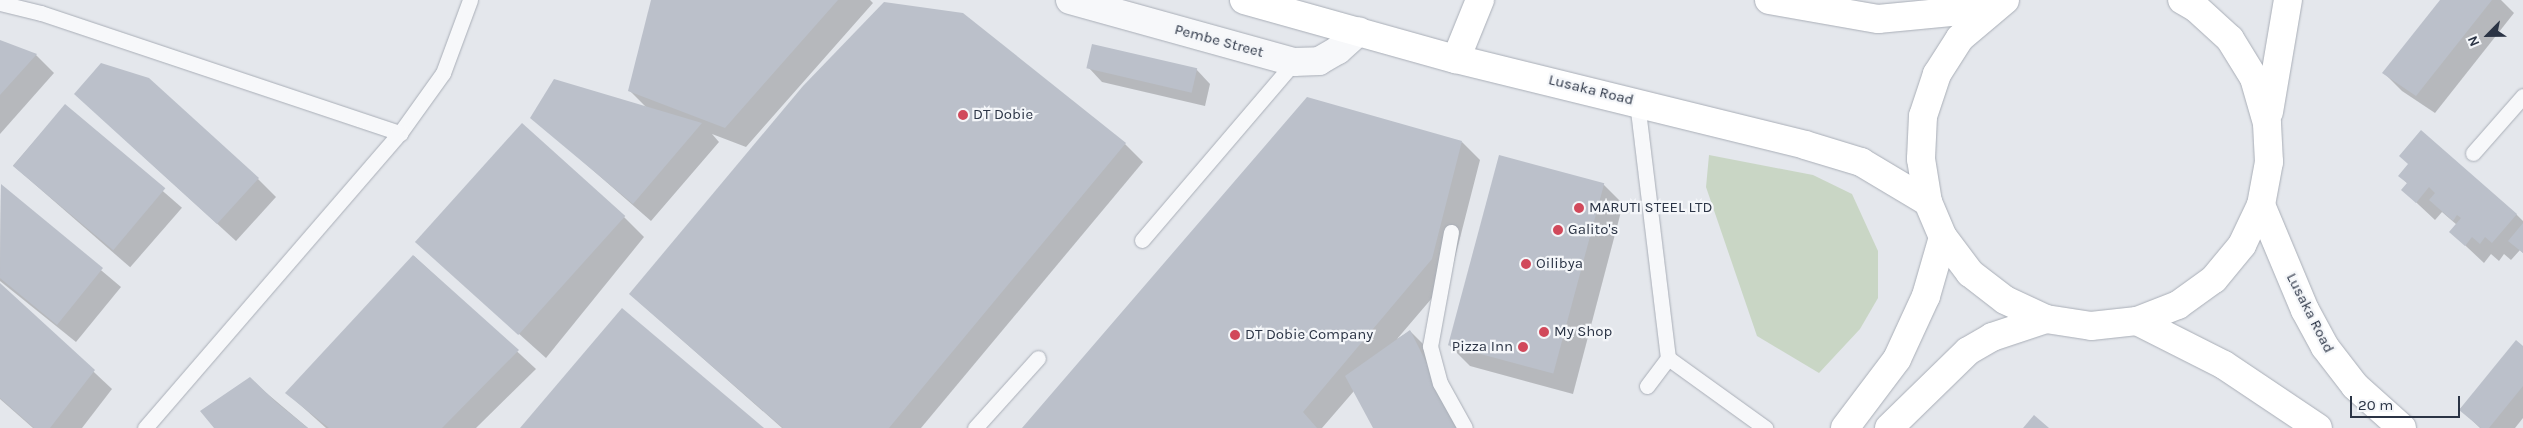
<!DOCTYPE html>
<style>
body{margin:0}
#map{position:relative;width:2523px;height:428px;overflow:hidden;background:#e4e7ec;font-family:Karla,sans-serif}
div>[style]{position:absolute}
.green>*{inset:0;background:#c9d6c5}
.shadow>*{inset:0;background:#0003;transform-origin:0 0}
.building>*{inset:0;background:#bbc0ca;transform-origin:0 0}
.roads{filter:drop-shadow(0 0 1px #a9aeb7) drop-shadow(0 0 1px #a9aeb7)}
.lane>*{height:15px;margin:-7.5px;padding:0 7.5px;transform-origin:7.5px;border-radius:7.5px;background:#f7f8fa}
.street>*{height:28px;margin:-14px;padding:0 14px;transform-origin:14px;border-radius:14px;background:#f7f8fa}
.secondary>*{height:28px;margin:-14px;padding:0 14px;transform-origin:14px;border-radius:14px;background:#fff}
.dots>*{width:14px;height:14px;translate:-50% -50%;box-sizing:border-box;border:2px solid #f4f6f9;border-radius:50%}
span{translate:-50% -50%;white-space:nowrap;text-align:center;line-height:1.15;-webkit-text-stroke:4.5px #f4f6f9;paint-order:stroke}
.street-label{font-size:15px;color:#2b3445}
.poi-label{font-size:15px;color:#2b3445}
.left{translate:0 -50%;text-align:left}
.right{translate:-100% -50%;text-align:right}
.north{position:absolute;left:2463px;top:10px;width:50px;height:50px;-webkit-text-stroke:4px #f4f6f9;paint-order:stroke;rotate:247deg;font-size:14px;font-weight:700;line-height:20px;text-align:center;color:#2b3445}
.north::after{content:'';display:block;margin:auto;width:18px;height:22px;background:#2b3445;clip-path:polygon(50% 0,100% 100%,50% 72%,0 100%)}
.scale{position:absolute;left:2350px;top:396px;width:110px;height:22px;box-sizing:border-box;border:2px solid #2b3445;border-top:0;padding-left:6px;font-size:15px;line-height:18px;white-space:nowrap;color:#2b3445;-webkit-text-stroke:4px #f4f6f9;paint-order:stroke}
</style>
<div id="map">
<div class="green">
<div style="clip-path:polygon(1709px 155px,1813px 175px,1852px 194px,1878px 251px,1878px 298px,1860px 329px,1819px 373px,1757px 336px,1706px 187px)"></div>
</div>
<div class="shadow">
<div style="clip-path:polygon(652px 0,870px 0,873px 3px,746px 147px,712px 134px,719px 142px,651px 221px,532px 117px,647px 108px,629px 90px)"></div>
<div style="clip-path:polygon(2441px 0,2501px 0,2514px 13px,2435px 113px,2402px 91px,2384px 73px)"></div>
<div style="clip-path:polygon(0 41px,36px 55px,54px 73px,0 134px)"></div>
<div style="clip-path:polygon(1088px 67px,1196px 69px,1210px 84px,1205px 106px,1102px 82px)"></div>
<div style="clip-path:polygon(75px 94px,258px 179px,276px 197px,236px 241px)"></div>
<div style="left:65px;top:106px;width:155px;height:79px;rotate:41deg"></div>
<div style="clip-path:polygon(1462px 142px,1480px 160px,1450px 277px,1397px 339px,1410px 331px,1428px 349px,1467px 428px,1374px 428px,1354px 391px,1322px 428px,1023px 428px)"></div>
<div style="clip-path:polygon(1125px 144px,1143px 162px,921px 428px,782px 428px,630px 294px)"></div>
<div style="clip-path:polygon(2400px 176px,2516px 214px,2523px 221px,2523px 253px,2520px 250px,2511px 260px,2504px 254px,2499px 261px,2491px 254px,2484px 263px,2451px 232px,2457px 225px,2442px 212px,2435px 220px,2403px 190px,2408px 184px)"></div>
<div style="clip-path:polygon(1603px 184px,1623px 204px,1573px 394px,1470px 366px,1450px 346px)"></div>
<div style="clip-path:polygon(1px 186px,121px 287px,76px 342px,0 281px)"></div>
<div style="clip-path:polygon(624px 217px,644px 237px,546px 358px,420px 245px)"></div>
<div style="clip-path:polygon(414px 256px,536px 369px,476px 428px,326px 428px,287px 393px)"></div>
<div style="clip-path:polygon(0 284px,112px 389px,82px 428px,33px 428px,0 399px)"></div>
<div style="clip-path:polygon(2523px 347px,2523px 418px,2515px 428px,2480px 428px,2460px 409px)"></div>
<div style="clip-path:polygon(250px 379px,308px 428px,215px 428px)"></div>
</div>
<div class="building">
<div style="clip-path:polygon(651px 0,838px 0,725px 128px,628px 91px)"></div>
<div style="clip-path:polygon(2440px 0,2492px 0,2416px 96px,2382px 73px)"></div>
<div style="clip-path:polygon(884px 2px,963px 13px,1126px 143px,889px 428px,783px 428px,629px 294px,803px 86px)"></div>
<div style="clip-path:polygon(0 40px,37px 54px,0 95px)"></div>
<div style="left:1092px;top:44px;width:108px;height:25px;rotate:13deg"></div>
<div style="clip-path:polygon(101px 63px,149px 78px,259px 178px,217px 224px,74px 94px)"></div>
<div style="clip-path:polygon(554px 79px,702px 123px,633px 204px,530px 118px)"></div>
<div style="clip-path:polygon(1307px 97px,1462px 141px,1432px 259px,1303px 412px,1317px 428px,1022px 428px)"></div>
<div style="left:65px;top:104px;width:131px;height:81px;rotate:40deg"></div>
<div style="left:522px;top:123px;width:139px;height:160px;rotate:42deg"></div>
<div style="clip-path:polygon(2421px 130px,2517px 214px,2492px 243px,2485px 237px,2480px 244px,2472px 237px,2465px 246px,2449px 232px,2461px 218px,2457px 215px,2453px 221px,2429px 200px,2435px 193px,2429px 187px,2416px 203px,2401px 190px,2407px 183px,2398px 176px,2408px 164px,2399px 156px)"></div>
<div style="left:1499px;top:155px;width:109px;height:197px;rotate:15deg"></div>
<div style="clip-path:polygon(1px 184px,103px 268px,57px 325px,0 278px)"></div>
<div style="clip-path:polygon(2523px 223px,2523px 253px,2508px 241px)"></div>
<div style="clip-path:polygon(413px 255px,519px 350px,442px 428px,329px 428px,285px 393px)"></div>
<div style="clip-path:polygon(0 283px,95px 370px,50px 428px,34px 428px,0 398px)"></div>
<div style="clip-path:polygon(622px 308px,764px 428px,520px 428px)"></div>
<div style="clip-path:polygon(1410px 330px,1459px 428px,1373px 428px,1345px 376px)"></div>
<div style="clip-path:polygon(2516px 340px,2523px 346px,2523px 386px,2489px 428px,2481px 428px,2459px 410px)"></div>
<div style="clip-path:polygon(250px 377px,277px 403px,308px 428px,214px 428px,200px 411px)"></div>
<div style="clip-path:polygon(2034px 415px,2049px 428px,2023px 428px)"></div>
</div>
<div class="roads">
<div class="lane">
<div style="left:0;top:3px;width:42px;rotate:13.7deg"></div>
<div style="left:41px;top:13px;width:379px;rotate:18.5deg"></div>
<div style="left:400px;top:133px;width:74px;rotate:-54.4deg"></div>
<div style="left:443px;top:73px;width:78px;rotate:-69.7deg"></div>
<div style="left:1637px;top:102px;width:258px;rotate:83.1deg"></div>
<div style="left:1668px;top:358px;width:120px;rotate:35.8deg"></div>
<div style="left:2473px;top:153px;width:76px;rotate:-48.7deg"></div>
<div style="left:1451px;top:232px;width:116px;rotate:100.4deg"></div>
<div style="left:1430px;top:346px;width:38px;rotate:75deg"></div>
<div style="left:1440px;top:383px;width:51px;rotate:60.9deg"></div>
<div style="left:1142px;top:240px;width:234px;rotate:-49.5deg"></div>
<div style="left:1647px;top:386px;width:35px;rotate:-53deg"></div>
<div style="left:145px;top:428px;width:390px;rotate:-49.2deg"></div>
<div style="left:975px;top:428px;width:94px;rotate:-48deg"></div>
</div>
<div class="street">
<div style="left:1070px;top:0;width:232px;rotate:15.5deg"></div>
<div style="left:1294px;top:62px;width:25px;rotate:-2deg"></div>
<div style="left:1319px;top:61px;width:22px;rotate:-30deg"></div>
<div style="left:1338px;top:50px;width:28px;rotate:-42deg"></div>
</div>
<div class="secondary">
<div style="left:1244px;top:0;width:220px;rotate:15.6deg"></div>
<div style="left:1456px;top:59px;width:359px;rotate:13.8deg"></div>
<div style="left:1805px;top:145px;width:59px;rotate:16.9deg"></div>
<div style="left:1861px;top:162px;width:78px;rotate:30.8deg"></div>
<div style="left:1769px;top:0;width:111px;rotate:9.9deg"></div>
<div style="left:1878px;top:19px;width:115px;rotate:-5.5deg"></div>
<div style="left:2005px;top:0;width:59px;rotate:139.8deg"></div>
<div style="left:1960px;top:38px;width:43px;rotate:122.6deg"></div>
<div style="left:1937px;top:74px;width:44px;rotate:108.4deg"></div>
<div style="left:1923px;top:116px;width:43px;rotate:92.7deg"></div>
<div style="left:1921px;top:159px;width:44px;rotate:80.8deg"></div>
<div style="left:1928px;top:202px;width:38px;rotate:67deg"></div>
<div style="left:1943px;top:237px;width:45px;rotate:53.1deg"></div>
<div style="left:1970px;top:273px;width:44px;rotate:37.6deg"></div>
<div style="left:2005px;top:300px;width:45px;rotate:24.9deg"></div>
<div style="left:2046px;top:319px;width:46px;rotate:8.8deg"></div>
<div style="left:2091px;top:326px;width:46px;rotate:-6.2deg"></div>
<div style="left:2137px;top:321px;width:44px;rotate:-21.3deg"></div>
<div style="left:2178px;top:305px;width:44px;rotate:-35.8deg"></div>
<div style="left:2214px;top:279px;width:44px;rotate:-50.5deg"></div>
<div style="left:2242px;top:245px;width:44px;rotate:-64.6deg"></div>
<div style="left:2261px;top:205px;width:44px;rotate:-79.5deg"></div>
<div style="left:2269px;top:162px;width:39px;rotate:-93deg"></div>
<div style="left:2267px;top:123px;width:47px;rotate:-106.1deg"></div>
<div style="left:2254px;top:78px;width:46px;rotate:-121.6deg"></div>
<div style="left:2230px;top:39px;width:46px;rotate:-137.6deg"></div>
<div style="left:2196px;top:8px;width:16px;rotate:-150deg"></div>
<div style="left:1456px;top:59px;width:64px;rotate:-67.9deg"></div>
<div style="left:2269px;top:112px;width:114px;rotate:-80.4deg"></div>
<div style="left:2261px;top:205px;width:114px;rotate:67.3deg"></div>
<div style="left:2305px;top:310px;width:42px;rotate:61.6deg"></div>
<div style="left:2325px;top:347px;width:49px;rotate:52.4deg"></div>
<div style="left:2355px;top:386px;width:63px;rotate:41.8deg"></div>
<div style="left:2137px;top:321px;width:97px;rotate:26.8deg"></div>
<div style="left:2224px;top:365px;width:113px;rotate:33.8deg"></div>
<div style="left:1845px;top:428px;width:86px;rotate:-53deg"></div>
<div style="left:1897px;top:359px;width:69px;rotate:-65.3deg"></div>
<div style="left:1926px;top:296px;width:61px;rotate:-73.9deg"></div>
<div style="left:1889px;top:428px;width:110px;rotate:-44.3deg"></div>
<div style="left:1968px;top:351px;width:28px;rotate:-30deg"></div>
<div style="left:1992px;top:337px;width:57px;rotate:-18.4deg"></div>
</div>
</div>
<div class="dots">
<div style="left:963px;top:115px;background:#d1495b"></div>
<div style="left:1579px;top:208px;background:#d1495b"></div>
<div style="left:1558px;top:230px;background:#d1495b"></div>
<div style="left:1526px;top:264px;background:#d1495b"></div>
<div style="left:1544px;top:332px;background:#d1495b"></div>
<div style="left:1235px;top:335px;background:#d1495b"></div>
<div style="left:1523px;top:347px;background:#d1495b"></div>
</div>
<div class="street-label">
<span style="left:1219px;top:41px;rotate:15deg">Pembe Street</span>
<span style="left:1591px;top:90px;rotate:14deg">Lusaka Road</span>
<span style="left:2310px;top:313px;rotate:63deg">Lusaka Road</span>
</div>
<div class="poi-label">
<span class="left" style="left:973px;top:115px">DT Dobie</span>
<span class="left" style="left:1589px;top:208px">MARUTI STEEL LTD</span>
<span class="left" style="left:1568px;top:230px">Galito's</span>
<span class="left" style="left:1536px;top:264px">Oilibya</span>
<span class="left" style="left:1554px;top:332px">My Shop</span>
<span class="left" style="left:1245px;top:335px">DT Dobie Company</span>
<span class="right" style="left:1513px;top:347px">Pizza Inn</span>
</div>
<div class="north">N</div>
<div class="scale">20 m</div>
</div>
